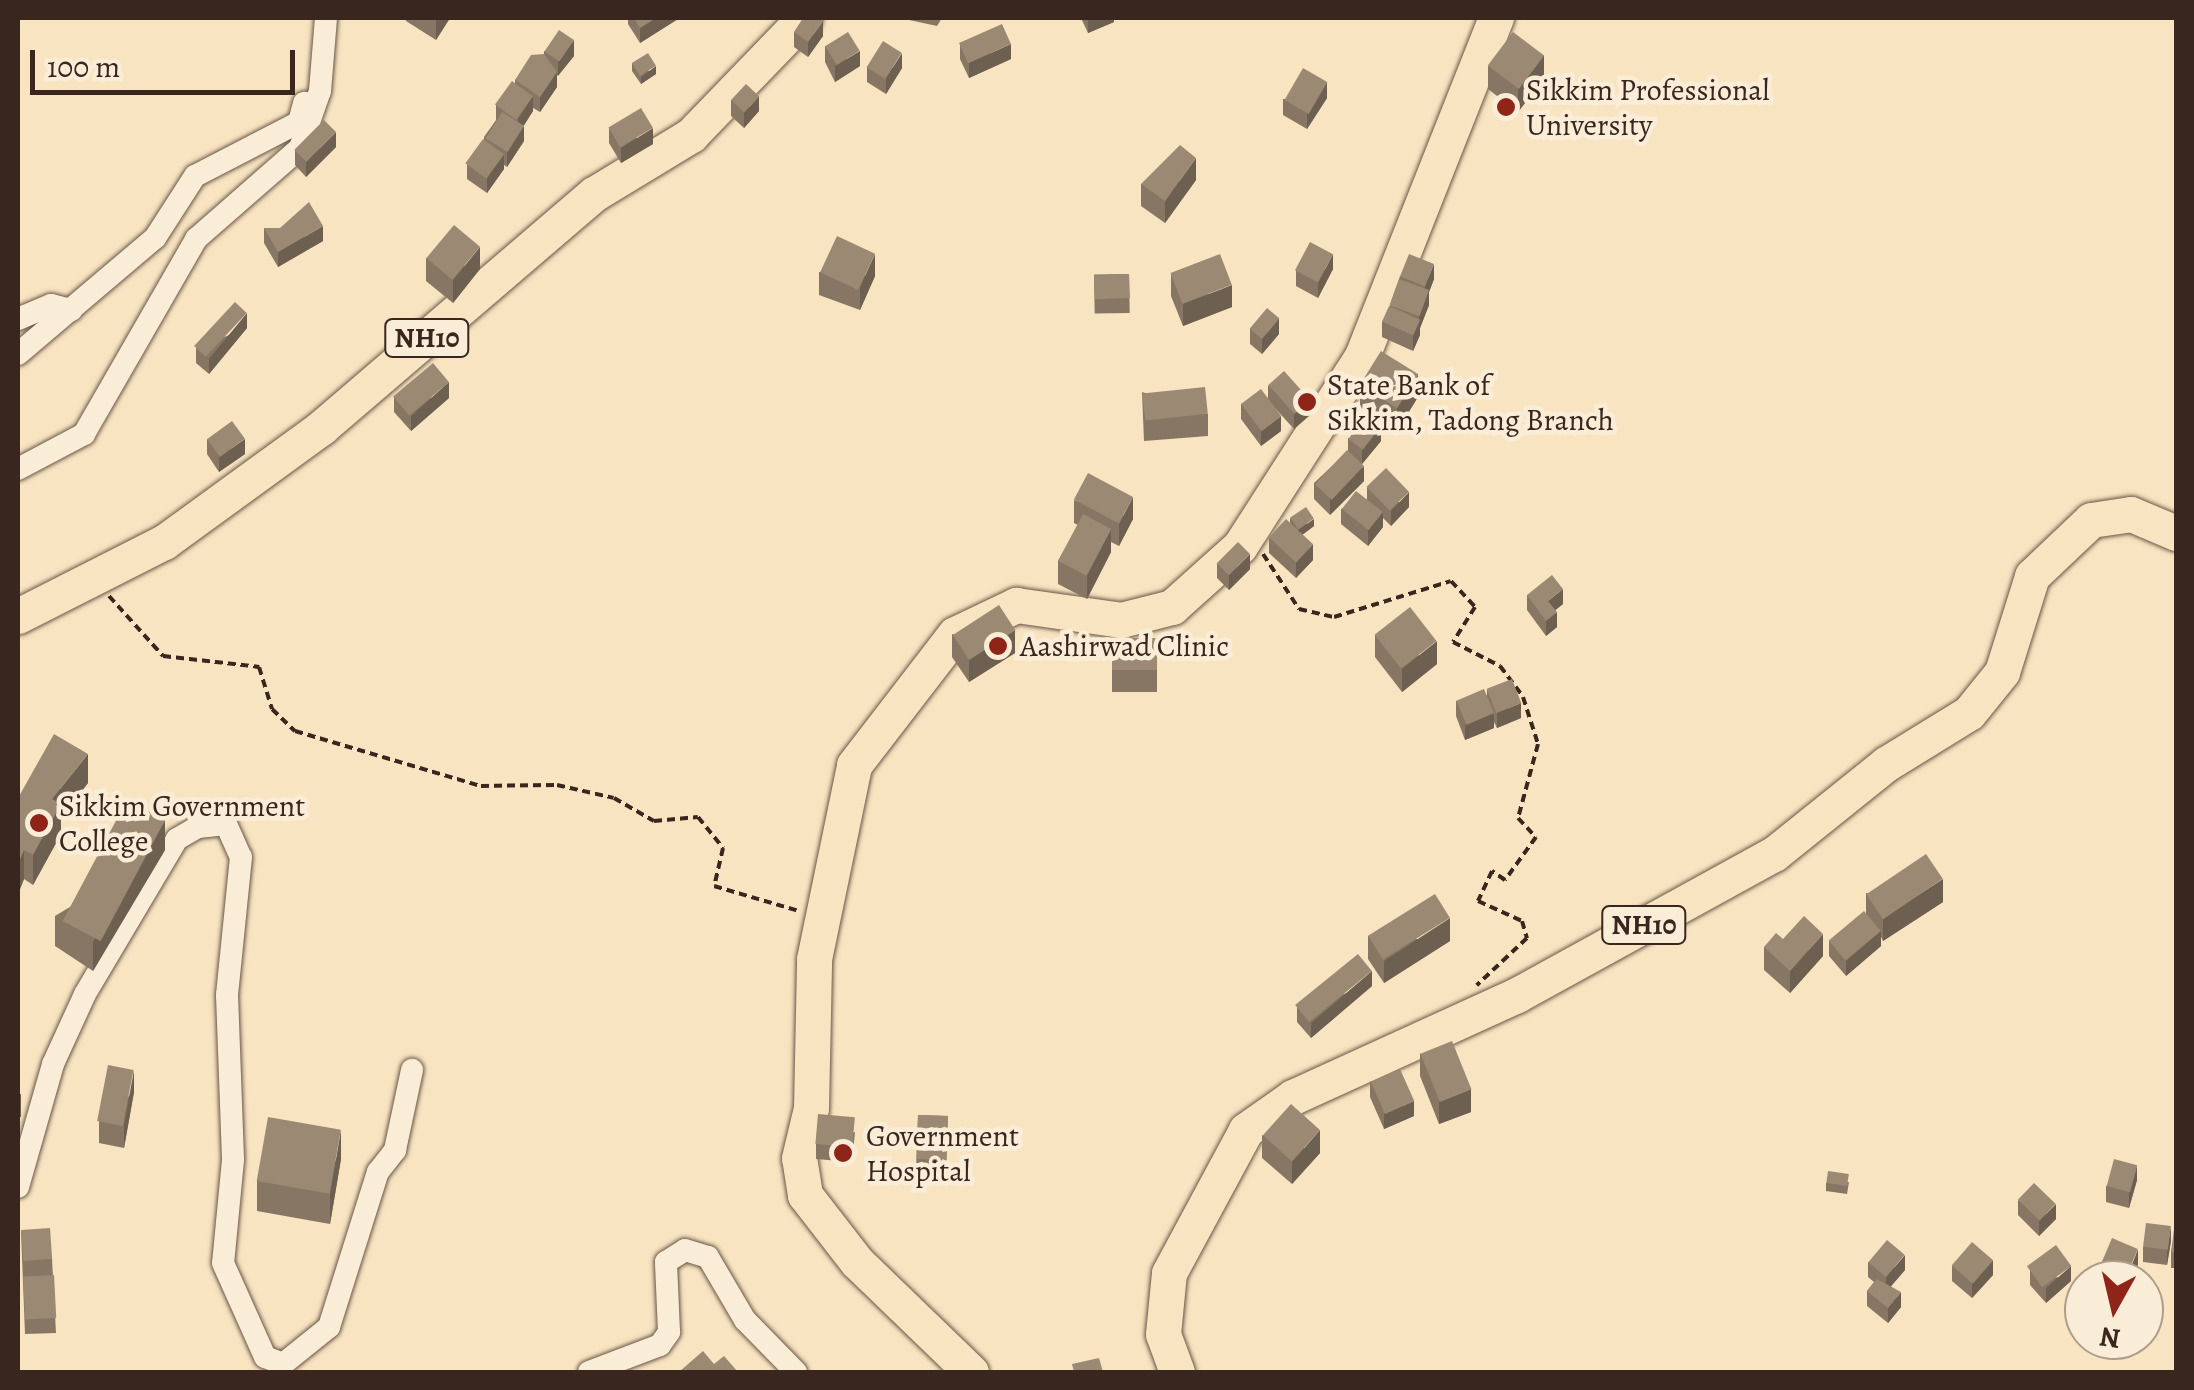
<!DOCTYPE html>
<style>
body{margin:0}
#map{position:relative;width:2194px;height:1390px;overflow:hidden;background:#f8e4c1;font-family:Alegreya,serif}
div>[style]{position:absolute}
.path>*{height:4px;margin-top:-2px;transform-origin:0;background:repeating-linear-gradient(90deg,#39261e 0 8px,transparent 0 13px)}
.roads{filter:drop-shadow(0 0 2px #695647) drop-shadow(0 0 2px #695647)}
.minor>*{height:22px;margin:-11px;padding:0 11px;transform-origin:11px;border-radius:11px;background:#faedd7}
.highway>*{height:35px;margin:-17.5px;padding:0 17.5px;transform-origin:17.5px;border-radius:17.5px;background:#f8e4c1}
.wall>*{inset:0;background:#867663;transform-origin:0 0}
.shaded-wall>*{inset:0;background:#6d6050;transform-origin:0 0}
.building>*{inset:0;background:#9c8973;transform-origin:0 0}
.dots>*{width:28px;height:28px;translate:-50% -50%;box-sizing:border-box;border:5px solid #faedd7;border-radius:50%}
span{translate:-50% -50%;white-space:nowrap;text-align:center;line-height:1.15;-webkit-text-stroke:9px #faedd7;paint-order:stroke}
.shield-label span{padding:2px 8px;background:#faedd7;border:2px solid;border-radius:8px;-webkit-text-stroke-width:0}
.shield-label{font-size:28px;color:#39261e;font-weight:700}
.poi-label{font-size:30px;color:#39261e}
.left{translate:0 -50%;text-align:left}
.frame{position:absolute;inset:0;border:20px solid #39261e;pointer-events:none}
.north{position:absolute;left:2064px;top:1260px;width:100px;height:100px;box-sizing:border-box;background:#faedd7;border:2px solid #ad9d8d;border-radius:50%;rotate:188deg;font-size:28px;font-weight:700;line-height:40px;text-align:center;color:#39261e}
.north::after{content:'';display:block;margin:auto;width:35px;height:45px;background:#8f2418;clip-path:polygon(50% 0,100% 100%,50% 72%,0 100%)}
.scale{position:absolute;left:30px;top:50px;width:265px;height:45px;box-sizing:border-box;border:5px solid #39261e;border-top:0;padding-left:12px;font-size:30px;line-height:35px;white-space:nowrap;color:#39261e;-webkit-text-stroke:8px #faedd7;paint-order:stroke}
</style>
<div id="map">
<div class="path">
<div style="left:1263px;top:554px;width:66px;rotate:56.8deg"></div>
<div style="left:1299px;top:609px;width:36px;rotate:13deg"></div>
<div style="left:1334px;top:617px;width:122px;rotate:-17.1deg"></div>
<div style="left:1451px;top:581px;width:35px;rotate:47deg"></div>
<div style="left:1475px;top:607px;width:41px;rotate:122.2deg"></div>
<div style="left:1453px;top:642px;width:53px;rotate:27.1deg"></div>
<div style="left:1500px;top:666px;width:39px;rotate:53deg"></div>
<div style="left:1523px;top:697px;width:49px;rotate:72.3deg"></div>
<div style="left:1538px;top:744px;width:77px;rotate:105.1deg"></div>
<div style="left:1518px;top:818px;width:26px;rotate:47deg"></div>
<div style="left:1536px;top:837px;width:53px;rotate:125.8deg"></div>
<div style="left:1505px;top:880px;width:16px;rotate:-145deg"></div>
<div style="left:1492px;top:871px;width:33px;rotate:115deg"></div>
<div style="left:1478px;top:901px;width:48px;rotate:24.4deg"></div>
<div style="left:1522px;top:921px;width:18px;rotate:74deg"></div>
<div style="left:1527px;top:938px;width:69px;rotate:136.8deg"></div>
<div style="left:109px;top:596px;width:81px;rotate:48deg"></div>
<div style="left:163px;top:656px;width:97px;rotate:6.5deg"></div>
<div style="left:259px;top:667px;width:44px;rotate:72.8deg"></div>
<div style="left:272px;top:709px;width:32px;rotate:44deg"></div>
<div style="left:295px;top:731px;width:194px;rotate:16.5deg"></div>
<div style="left:481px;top:786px;width:76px;rotate:-0.8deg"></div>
<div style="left:557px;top:785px;width:58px;rotate:12.8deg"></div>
<div style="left:614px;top:798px;width:46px;rotate:29.9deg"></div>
<div style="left:654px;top:821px;width:44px;rotate:-5.2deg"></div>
<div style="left:698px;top:817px;width:40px;rotate:51deg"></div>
<div style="left:723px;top:848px;width:39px;rotate:103deg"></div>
<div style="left:714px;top:886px;width:89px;rotate:16.4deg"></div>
</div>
<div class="roads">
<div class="minor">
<div style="left:18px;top:319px;width:36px;rotate:-23deg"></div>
<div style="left:51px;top:305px;width:21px;rotate:14deg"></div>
<div style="left:18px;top:354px;width:180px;rotate:-40.3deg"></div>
<div style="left:155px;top:238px;width:74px;rotate:-57.2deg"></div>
<div style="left:195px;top:176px;width:117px;rotate:-27.4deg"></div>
<div style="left:299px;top:122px;width:20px;rotate:-75deg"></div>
<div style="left:18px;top:469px;width:75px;rotate:-27.9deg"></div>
<div style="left:84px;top:434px;width:225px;rotate:-60.1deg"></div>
<div style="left:196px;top:239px;width:138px;rotate:-41.2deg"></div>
<div style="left:300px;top:148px;width:60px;rotate:-70.7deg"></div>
<div style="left:320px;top:91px;width:73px;rotate:-85.3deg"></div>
<div style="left:18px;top:1187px;width:128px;rotate:-74.1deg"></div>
<div style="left:53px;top:1064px;width:77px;rotate:-65.4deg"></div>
<div style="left:85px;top:994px;width:180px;rotate:-59.3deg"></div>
<div style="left:177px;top:839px;width:24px;rotate:-30deg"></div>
<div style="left:198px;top:827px;width:28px;rotate:-6deg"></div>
<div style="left:226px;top:824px;width:36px;rotate:66deg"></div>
<div style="left:241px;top:857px;width:139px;rotate:95.8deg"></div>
<div style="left:227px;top:995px;width:165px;rotate:87.9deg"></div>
<div style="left:233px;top:1160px;width:103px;rotate:95.5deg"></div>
<div style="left:223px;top:1263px;width:103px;rotate:65.9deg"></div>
<div style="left:265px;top:1357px;width:19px;rotate:21deg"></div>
<div style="left:283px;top:1364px;width:59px;rotate:-38.8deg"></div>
<div style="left:329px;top:1327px;width:163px;rotate:-72.5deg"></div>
<div style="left:378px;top:1172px;width:28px;rotate:-52deg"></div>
<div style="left:395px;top:1150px;width:82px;rotate:-78deg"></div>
<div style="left:589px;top:1372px;width:76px;rotate:-20.8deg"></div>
<div style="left:660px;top:1345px;width:16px;rotate:-55deg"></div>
<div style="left:669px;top:1332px;width:70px;rotate:-92.5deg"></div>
<div style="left:666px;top:1262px;width:22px;rotate:-32deg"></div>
<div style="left:685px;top:1250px;width:24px;rotate:17deg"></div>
<div style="left:708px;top:1257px;width:73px;rotate:59.6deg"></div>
<div style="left:745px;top:1320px;width:73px;rotate:45.6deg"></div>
</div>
<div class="highway">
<div style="left:18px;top:616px;width:164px;rotate:-26.9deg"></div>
<div style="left:164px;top:542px;width:195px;rotate:-36deg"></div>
<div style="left:322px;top:427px;width:358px;rotate:-40.6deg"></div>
<div style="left:594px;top:194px;width:114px;rotate:-31.3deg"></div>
<div style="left:691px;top:135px;width:163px;rotate:-46deg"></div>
<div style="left:971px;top:1372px;width:158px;rotate:-136deg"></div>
<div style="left:857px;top:1262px;width:85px;rotate:-127.8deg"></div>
<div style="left:805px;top:1195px;width:37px;rotate:-99deg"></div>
<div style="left:799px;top:1158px;width:51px;rotate:-76.5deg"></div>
<div style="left:811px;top:1108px;width:149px;rotate:-88.8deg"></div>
<div style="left:814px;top:959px;width:198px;rotate:-78.3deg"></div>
<div style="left:854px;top:765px;width:165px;rotate:-52.4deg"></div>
<div style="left:955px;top:634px;width:68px;rotate:-25.4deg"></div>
<div style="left:1016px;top:605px;width:106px;rotate:8.1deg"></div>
<div style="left:1121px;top:620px;width:53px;rotate:-14.3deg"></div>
<div style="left:1172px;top:607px;width:91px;rotate:-41.9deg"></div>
<div style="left:1240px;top:546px;width:226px;rotate:-57.3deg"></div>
<div style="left:1362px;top:356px;width:364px;rotate:-68.4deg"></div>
<div style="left:1177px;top:1372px;width:40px;rotate:-110.2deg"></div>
<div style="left:1163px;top:1334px;width:61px;rotate:-84.4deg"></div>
<div style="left:1169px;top:1273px;width:162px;rotate:-61.7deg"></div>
<div style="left:1246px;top:1130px;width:57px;rotate:-35.1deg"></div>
<div style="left:1293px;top:1097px;width:246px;rotate:-24.5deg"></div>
<div style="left:1517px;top:995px;width:293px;rotate:-28.8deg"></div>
<div style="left:1774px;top:854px;width:144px;rotate:-38.8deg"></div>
<div style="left:1886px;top:764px;width:97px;rotate:-31.6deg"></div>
<div style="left:1969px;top:713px;width:53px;rotate:-51.2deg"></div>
<div style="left:2002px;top:672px;width:101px;rotate:-72.6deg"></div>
<div style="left:2032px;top:576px;width:81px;rotate:-43.5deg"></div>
<div style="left:2091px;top:520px;width:40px;rotate:-8.5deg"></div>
<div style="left:2131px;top:514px;width:49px;rotate:22.9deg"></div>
</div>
</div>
<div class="wall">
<div style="clip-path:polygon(406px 18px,450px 18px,436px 40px,406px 21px)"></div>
<div style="clip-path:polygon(628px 18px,678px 18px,678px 19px,640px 43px,628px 24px)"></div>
<div style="clip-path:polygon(900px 18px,942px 18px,937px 26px)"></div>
<div style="clip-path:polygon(1081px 18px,1114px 18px,1114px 22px,1088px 33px)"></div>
<div style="clip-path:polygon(794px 32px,823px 36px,808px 57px,794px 47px)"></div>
<div style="clip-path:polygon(960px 44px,1011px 59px,969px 78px,960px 59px)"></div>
<div style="clip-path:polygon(825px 46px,860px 66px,835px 82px,825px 62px)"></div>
<div style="clip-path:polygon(544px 51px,574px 56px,557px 76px,557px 87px,540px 112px,533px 108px,533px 111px,523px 126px,524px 141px,507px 167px,504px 165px,504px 169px,487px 193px,467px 179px,467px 164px,484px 141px,484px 137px,496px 120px,496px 105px,515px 83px,515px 80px,544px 54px)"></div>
<div style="clip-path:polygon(632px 63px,656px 74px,641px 84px,632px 71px)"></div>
<div style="clip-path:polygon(1488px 66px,1544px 78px,1518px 112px,1488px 89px)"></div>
<div style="clip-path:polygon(867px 67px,902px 68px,886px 94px,867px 82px)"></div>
<div style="clip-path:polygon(1327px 98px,1307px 129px,1283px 115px,1283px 99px)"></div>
<div style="clip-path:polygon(731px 100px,759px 111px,744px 128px,731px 116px)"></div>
<div style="clip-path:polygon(609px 128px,653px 144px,621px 163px,609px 143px)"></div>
<div style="clip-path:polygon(336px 147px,306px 177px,295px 165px,295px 150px)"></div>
<div style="clip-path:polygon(1196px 180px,1165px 223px,1141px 206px,1141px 184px)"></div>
<div style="clip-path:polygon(264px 228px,323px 241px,278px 267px,264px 243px)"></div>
<div style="clip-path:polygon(426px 258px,480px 269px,453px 303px,426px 281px)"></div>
<div style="clip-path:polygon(1333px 269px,1318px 298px,1296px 286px,1296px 271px)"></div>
<div style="clip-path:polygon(819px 272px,875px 276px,860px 310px,819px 295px)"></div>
<div style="clip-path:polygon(1171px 273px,1232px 307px,1183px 326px,1171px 296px)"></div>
<div style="left:1129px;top:274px;width:39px;height:35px;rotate:89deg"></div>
<div style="clip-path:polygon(1400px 276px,1434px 279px,1429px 292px,1429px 305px,1420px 328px,1420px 335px,1413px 351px,1382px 337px,1382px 322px,1390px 306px)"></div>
<div style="clip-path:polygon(247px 328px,209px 374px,196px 363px,196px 348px)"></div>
<div style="clip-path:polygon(1250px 329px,1279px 334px,1262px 354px,1250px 344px)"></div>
<div style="clip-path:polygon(1268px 385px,1310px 415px,1294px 429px,1275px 408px,1281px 431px,1261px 446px,1241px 419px,1241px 404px,1268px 399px)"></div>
<div style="clip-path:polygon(1360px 385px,1418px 397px,1397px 431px,1360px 407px)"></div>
<div style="clip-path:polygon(1142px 392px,1208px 414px,1208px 436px,1144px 441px)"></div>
<div style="clip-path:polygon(394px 397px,449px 398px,411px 431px,394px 412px)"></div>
<div style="clip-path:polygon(1348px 438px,1381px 441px,1362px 464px,1364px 481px,1330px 515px,1314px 499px,1314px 483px,1348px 451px)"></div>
<div style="clip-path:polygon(207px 439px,245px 454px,219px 472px,207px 454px)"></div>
<div style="clip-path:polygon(1367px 487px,1409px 507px,1391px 526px,1383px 518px,1383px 527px,1368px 546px,1341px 524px,1341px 509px,1367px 499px)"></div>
<div style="clip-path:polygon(1074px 500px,1133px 519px,1119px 546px,1111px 542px,1111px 552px,1087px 599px,1058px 584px,1058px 561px,1078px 525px,1074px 523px)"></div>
<div style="clip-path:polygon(1290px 518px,1314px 526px,1302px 535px,1313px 560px,1296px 578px,1269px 553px,1269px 538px,1290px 523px)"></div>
<div style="clip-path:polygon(1217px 563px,1250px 569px,1229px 590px,1217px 578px)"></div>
<div style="clip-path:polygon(1527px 595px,1563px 604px,1555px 610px,1557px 627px,1546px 636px,1527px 610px)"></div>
<div style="clip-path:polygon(952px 634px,1015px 653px,969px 682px,952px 657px)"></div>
<div style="clip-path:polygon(1375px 635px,1437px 664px,1402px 692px,1375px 657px)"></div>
<div style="left:1112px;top:638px;width:45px;height:54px"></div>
<div style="clip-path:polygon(1487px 689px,1521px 718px,1497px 728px,1494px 722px,1494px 728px,1465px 740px,1456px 716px,1456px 701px,1487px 695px)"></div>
<div style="clip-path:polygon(88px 783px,61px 818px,61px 834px,33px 885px,24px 879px,18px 894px,18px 798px)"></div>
<div style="clip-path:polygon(165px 850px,93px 971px,55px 946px,55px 916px)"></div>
<div style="clip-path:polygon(1866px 893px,1943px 902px,1883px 941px,1881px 937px,1881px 946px,1846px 976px,1829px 956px,1829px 941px,1866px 914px)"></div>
<div style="clip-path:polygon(1368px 936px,1450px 941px,1384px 983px,1368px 959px)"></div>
<div style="clip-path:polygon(1783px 939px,1823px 956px,1790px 993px,1764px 970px,1764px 947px)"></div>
<div style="clip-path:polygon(1372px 986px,1311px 1038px,1297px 1022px,1297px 1007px)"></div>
<div style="clip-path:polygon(1420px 1053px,1471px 1112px,1439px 1124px,1420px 1076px)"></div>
<div style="clip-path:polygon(1370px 1081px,1414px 1116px,1384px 1129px,1370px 1097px)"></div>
<div style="clip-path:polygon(134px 1092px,124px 1148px,99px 1143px,99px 1121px)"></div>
<div style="left:918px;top:1115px;width:30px;height:59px;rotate:2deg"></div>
<div style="clip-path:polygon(855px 1132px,852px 1162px,816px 1159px,816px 1144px)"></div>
<div style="clip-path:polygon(1262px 1135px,1320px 1153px,1292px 1184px,1262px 1158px)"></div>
<div style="clip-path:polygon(341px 1159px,330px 1224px,257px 1211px,257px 1181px)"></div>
<div style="clip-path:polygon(2137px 1180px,2129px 1208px,2106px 1202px,2106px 1186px)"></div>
<div style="clip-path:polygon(1849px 1182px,1847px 1194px,1826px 1191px,1826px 1183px)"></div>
<div style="clip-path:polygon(2018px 1200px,2056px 1219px,2039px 1236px,2018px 1215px)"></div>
<div style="clip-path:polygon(2176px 1229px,2176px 1268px,2171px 1268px,2171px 1252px)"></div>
<div style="clip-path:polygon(21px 1231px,52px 1259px,56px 1333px,25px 1334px)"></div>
<div style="clip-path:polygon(2171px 1241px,2167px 1265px,2143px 1262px,2143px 1247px)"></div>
<div style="clip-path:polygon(1868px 1262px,1905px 1270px,1891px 1286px,1901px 1307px,1888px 1323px,1867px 1306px,1867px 1291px,1874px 1282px,1868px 1277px)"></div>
<div style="clip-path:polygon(2138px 1264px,2132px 1280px,2098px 1280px,2098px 1270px)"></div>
<div style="clip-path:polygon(1952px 1266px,1993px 1275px,1972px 1298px,1952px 1281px)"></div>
<div style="clip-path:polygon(2030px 1270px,2071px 1281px,2046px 1303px,2030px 1285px)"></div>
</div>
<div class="shaded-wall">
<div style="clip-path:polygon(436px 18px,450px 18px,436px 40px)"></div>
<div style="clip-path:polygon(656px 18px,678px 18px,678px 19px,640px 43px,640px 28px)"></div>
<div style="clip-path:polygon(1088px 18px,1114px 18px,1114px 22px,1088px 33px)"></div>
<div style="clip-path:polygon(823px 21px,823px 36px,808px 57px,808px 42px)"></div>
<div style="clip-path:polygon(574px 40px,574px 56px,558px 76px,558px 61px)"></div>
<div style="clip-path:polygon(1011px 44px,1011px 59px,969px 78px,969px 63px)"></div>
<div style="clip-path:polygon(860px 51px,860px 66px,835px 82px,835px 66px)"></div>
<div style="clip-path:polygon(902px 53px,902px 68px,886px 94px,886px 78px)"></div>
<div style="clip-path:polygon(1544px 55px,1544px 78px,1518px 112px,1518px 89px)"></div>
<div style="clip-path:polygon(656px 66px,656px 74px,641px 84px,641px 77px)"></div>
<div style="clip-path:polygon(557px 72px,557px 87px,540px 112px,540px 97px)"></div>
<div style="clip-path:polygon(1327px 82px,1327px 98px,1307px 129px,1307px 114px)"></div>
<div style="clip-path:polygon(533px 96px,533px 111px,518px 135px,518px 119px)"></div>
<div style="clip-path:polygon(759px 96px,759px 111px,744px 128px,744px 113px)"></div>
<div style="clip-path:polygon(524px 126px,524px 141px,507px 167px,507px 152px)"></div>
<div style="clip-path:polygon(653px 128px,653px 144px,621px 163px,621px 148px)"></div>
<div style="clip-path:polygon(336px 132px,336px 147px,306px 177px,306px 162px)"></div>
<div style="clip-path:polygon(504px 154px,504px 169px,487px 193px,487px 178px)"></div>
<div style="clip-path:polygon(1196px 158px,1196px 180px,1165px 223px,1165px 201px)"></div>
<div style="clip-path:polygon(323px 226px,323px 241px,278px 267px,278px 252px)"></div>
<div style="clip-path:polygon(480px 247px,480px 269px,453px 303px,453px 280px)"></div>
<div style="clip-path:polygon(875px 254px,875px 276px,860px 310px,860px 287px)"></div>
<div style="clip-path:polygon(1333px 254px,1333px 269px,1318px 298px,1318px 283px)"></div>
<div style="clip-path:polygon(1434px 264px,1434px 279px,1429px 292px,1429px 305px,1420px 328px,1420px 335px,1413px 351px,1413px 336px,1419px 322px,1419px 316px,1425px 298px,1425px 285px)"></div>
<div style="clip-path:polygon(1232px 285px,1232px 307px,1183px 326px,1183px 304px)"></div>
<div style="clip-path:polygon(247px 313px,247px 328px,209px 374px,209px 359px)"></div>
<div style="clip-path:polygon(1279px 318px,1279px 334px,1262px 354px,1262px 339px)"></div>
<div style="clip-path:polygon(1418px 374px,1418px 397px,1397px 431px,1397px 408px)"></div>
<div style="clip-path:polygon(449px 382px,449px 398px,411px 431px,411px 416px)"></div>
<div style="clip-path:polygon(1310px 400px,1310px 415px,1294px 429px,1294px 414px)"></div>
<div style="clip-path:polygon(1281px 416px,1281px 431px,1261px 446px,1261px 431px)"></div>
<div style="clip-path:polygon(1381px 426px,1381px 441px,1362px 464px,1362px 449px)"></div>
<div style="clip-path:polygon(245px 439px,245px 454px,219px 472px,219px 457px)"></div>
<div style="clip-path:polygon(1364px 466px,1364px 481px,1330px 515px,1330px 499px)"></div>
<div style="clip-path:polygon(1409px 492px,1409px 507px,1391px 526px,1391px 511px)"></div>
<div style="clip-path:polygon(1133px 497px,1133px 519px,1119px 546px,1119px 524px)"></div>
<div style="clip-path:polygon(1383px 512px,1383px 527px,1368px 546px,1368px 530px)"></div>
<div style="clip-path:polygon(1314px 519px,1314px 526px,1298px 538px,1298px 530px)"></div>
<div style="clip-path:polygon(1111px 529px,1111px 552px,1087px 599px,1087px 576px)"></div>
<div style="clip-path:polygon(1313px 544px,1313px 560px,1296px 578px,1296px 563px)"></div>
<div style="clip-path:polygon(1250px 554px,1250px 569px,1229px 590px,1229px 575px)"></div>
<div style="clip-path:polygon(1563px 589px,1563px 604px,1548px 616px,1548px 601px)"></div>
<div style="clip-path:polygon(1557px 612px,1557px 627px,1546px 636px,1546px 621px)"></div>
<div style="clip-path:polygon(1015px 630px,1015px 653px,969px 682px,969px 659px)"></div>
<div style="clip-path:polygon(1437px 641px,1437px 664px,1402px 692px,1402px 669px)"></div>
<div style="clip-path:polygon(1521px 703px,1521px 718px,1497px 728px,1497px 713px)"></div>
<div style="clip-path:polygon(1494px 713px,1494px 728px,1465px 740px,1465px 725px)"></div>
<div style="clip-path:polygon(88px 754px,88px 783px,61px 818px,61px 834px,33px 885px,33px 855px,52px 799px)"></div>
<div style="clip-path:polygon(165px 820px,165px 850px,93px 971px,93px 942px)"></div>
<div style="clip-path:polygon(24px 850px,24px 879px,18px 894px,18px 864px)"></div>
<div style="clip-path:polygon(1943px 879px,1943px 902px,1883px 941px,1883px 918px)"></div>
<div style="clip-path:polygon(1450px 918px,1450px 941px,1384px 983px,1384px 961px)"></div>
<div style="clip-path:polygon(1881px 931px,1881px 946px,1846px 976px,1846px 961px)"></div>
<div style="clip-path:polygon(1823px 934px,1823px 956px,1790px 993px,1790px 971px)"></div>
<div style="clip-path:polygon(1372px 971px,1372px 986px,1311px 1038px,1311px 1023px)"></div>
<div style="clip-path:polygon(134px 1070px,134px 1092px,124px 1148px,124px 1125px)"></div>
<div style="clip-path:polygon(1471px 1089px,1471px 1112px,1439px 1124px,1439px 1102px)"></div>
<div style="left:21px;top:1094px;width:23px;height:3px;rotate:90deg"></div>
<div style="clip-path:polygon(1414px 1101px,1414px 1116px,1384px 1129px,1384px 1114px)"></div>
<div style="clip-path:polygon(341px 1130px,341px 1159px,330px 1224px,330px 1194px)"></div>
<div style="clip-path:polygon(1320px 1130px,1320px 1153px,1292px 1184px,1292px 1162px)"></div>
<div style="clip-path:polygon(2137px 1165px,2137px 1180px,2129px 1208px,2129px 1193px)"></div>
<div style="clip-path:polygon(2056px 1204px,2056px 1219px,2039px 1236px,2039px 1221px)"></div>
<div style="clip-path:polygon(2171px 1226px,2171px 1241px,2167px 1265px,2167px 1250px)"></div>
<div style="clip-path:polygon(2138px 1249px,2138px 1264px,2132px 1280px,2126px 1280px)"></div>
<div style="clip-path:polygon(1905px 1255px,1905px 1270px,1886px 1292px,1886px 1277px)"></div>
<div style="clip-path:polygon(1993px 1260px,1993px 1275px,1972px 1298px,1972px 1283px)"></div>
<div style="clip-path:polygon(2071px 1266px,2071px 1281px,2046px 1303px,2046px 1288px)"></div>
<div style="clip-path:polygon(1901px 1292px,1901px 1307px,1888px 1323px,1888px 1308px)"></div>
</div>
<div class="building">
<div style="clip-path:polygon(634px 18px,656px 18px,640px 28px)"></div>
<div style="clip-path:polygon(803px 18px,819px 18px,823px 21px,808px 42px,794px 32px)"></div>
<div style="left:1002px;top:24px;width:22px;height:47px;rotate:66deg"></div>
<div style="left:559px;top:30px;width:18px;height:26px;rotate:34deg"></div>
<div style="left:848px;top:32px;width:22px;height:27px;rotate:58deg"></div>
<div style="left:1513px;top:32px;width:39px;height:42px;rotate:37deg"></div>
<div style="left:883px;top:41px;width:22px;height:31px;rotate:32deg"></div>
<div style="left:648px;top:53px;width:15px;height:19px;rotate:58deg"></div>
<div style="clip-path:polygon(544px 54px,557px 72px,540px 97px,515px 80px,531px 55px)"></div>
<div style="left:1303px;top:68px;width:28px;height:37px;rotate:30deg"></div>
<div style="left:512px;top:81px;width:26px;height:29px;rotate:36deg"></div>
<div style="left:746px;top:84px;width:18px;height:22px;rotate:43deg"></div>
<div style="left:641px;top:108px;width:23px;height:38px;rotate:59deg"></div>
<div style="left:502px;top:112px;width:26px;height:31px;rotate:32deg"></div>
<div style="left:324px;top:120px;width:17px;height:42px;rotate:45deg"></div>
<div style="left:483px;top:139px;width:26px;height:30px;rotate:36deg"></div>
<div style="clip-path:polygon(1180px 145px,1196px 158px,1165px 201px,1141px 184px)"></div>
<div style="clip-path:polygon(309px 202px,323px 226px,278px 252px,264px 228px,280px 228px)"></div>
<div style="left:454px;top:225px;width:34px;height:43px;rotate:40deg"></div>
<div style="left:837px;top:236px;width:42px;height:40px;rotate:25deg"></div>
<div style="left:1310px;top:242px;width:26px;height:32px;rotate:28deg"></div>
<div style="left:1220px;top:254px;width:33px;height:53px;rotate:69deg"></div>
<div style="left:1409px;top:254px;width:27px;height:24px;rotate:22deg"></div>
<div style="left:1129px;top:274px;width:24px;height:35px;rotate:88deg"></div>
<div style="left:1399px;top:279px;width:32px;height:28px;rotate:20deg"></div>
<div style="left:235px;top:302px;width:16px;height:60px;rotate:43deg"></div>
<div style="left:1389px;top:306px;width:34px;height:17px;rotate:24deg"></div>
<div style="left:1267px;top:308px;width:16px;height:27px;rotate:40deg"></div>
<div style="left:1381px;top:351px;width:44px;height:40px;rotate:32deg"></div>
<div style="left:433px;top:363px;width:25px;height:52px;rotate:50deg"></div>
<div style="left:1284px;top:371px;width:39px;height:21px;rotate:48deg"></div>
<div style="left:1205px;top:387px;width:27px;height:63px;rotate:84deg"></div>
<div style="left:1261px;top:389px;width:34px;height:25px;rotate:53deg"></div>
<div style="left:1367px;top:415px;width:18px;height:30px;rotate:38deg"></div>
<div style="left:232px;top:421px;width:22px;height:31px;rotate:54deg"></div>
<div style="left:1347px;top:450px;width:23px;height:47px;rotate:43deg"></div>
<div style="left:1386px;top:468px;width:33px;height:27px;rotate:46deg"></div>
<div style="left:1088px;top:473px;width:51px;height:30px;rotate:28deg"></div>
<div style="left:1356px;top:491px;width:34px;height:23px;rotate:38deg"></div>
<div style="left:1306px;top:507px;width:14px;height:19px;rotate:56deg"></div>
<div style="left:1083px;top:514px;width:32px;height:53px;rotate:28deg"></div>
<div style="left:1286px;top:519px;width:37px;height:25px;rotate:43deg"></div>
<div style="left:1238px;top:542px;width:17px;height:30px;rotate:45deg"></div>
<div style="clip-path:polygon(1552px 575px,1563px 589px,1548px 601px,1557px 612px,1546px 621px,1527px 595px)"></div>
<div style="left:999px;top:605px;width:30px;height:55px;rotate:57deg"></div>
<div style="left:1410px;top:607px;width:43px;height:45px;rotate:52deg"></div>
<div style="left:1112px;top:638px;width:45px;height:32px"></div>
<div style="left:1512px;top:679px;width:26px;height:27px;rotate:69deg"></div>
<div style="left:1484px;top:689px;width:26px;height:30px;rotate:67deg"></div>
<div style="clip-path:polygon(54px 734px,88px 754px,52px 799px,61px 804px,33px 855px,24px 850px,18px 864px,18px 798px)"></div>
<div style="left:127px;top:800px;width:43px;height:137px;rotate:28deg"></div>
<div style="left:1926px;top:854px;width:30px;height:72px;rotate:56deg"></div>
<div style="left:1435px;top:894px;width:28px;height:79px;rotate:58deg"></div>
<div style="left:1864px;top:911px;width:26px;height:46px;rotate:50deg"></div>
<div style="clip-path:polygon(1804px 916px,1823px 934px,1790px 971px,1764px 947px,1776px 933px,1783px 939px)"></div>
<div style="left:1358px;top:954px;width:22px;height:81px;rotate:51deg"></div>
<div style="left:1452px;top:1041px;width:52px;height:34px;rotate:68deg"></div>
<div style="left:108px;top:1065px;width:26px;height:57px;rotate:11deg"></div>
<div style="left:1400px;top:1069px;width:35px;height:32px;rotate:66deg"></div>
<div style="left:1291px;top:1104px;width:39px;height:42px;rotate:42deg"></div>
<div style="left:818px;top:1114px;width:37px;height:30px;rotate:5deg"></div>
<div style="left:918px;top:1115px;width:30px;height:44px;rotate:2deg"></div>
<div style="left:268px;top:1117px;width:74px;height:65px;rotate:10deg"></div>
<div style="left:2114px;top:1159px;width:24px;height:28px;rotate:15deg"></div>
<div style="left:1828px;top:1171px;width:21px;height:12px;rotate:8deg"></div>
<div style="left:2034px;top:1183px;width:30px;height:23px;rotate:44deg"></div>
<div style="left:2146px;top:1223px;width:25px;height:24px;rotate:7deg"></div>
<div style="left:50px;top:1228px;width:31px;height:29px;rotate:86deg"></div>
<div style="clip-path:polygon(2174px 1229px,2176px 1229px,2176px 1253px,2171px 1252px)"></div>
<div style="left:2112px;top:1238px;width:28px;height:35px;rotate:23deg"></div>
<div style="left:1887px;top:1240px;width:23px;height:29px;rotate:40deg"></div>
<div style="left:1972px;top:1242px;width:28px;height:31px;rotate:41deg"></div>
<div style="left:2056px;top:1245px;width:26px;height:36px;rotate:54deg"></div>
<div style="left:54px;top:1275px;width:43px;height:31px;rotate:87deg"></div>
<div style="clip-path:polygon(1877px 1279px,1901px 1292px,1888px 1308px,1867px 1291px)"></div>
<div style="clip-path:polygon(703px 1351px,714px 1364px,724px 1356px,738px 1372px,679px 1372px)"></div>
<div style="clip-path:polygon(1099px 1358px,1103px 1372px,1074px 1372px,1072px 1364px)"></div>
</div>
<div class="dots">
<div style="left:1506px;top:107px;background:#8f2418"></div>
<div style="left:1307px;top:402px;background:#8f2418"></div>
<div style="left:998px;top:646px;background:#8f2418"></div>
<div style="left:39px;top:823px;background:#8f2418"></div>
<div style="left:843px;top:1153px;background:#8f2418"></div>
</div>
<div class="shield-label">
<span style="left:427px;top:338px">NH10</span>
<span style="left:1644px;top:925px">NH10</span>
</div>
<div class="poi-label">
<span class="left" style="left:1526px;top:107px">Sikkim Professional<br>University</span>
<span class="left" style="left:1327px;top:402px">State Bank of<br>Sikkim, Tadong Branch</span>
<span class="left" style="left:1020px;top:646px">Aashirwad Clinic</span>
<span class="left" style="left:59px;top:823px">Sikkim Government<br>College</span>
<span class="left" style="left:866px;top:1153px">Government<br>Hospital</span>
</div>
<div class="frame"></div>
<div class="north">N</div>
<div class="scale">100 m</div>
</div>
